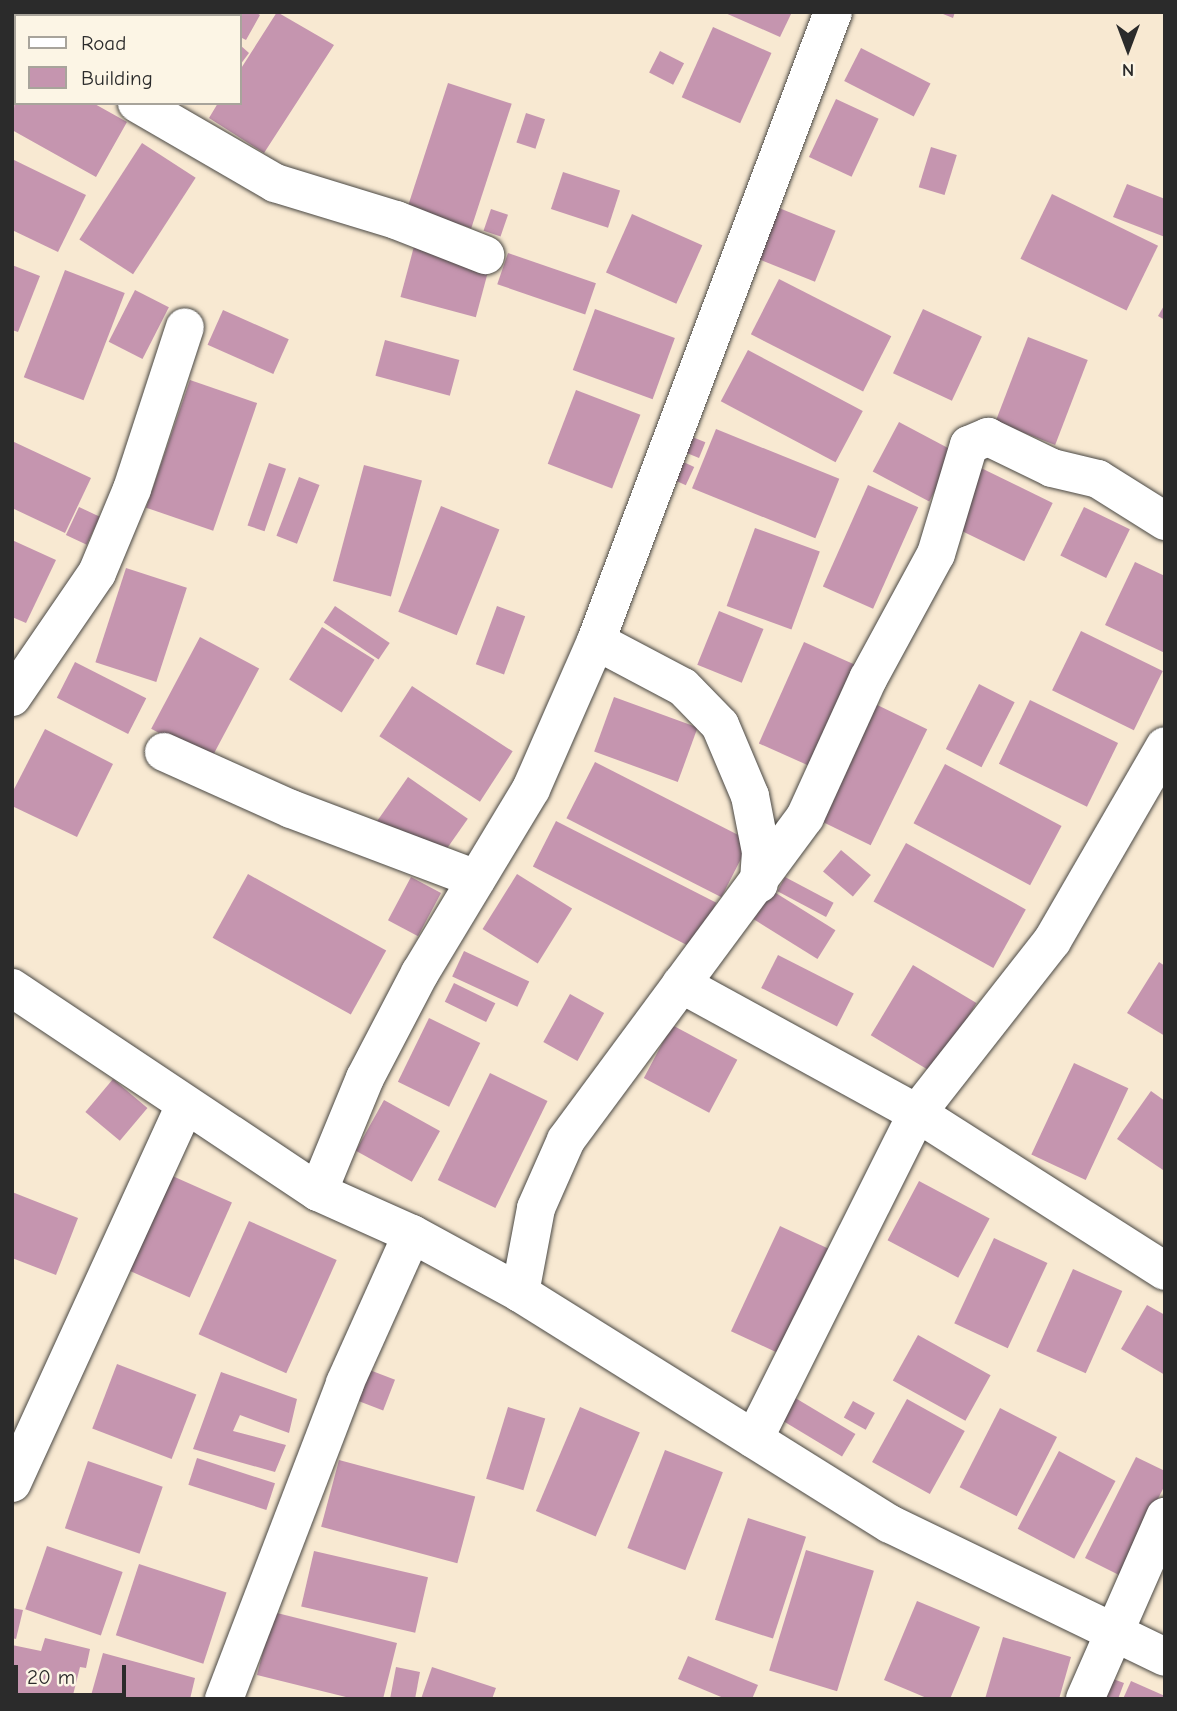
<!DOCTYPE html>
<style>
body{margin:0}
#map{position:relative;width:1177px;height:1711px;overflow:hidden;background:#f8e9d2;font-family:"Comic Neue",sans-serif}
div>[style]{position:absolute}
.building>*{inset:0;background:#c595af;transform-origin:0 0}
.roads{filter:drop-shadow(0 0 2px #4a4844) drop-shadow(0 0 2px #4a4844)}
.street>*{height:38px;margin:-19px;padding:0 19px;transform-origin:19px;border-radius:19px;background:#fff}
span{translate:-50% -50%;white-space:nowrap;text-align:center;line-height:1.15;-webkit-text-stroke:5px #fcf5e5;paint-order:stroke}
.frame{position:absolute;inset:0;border:14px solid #2b2b2b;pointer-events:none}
.legend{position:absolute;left:14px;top:14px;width:228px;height:91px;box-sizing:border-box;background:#fcf5e5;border:2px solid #a8a49b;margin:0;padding:9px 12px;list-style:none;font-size:21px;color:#2b2b2b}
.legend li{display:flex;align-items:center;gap:14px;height:35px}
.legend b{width:35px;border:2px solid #a8a49b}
.north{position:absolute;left:1093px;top:14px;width:70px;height:70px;-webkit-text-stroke:5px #fcf5e5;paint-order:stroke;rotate:180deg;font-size:19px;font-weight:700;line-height:28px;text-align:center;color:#2b2b2b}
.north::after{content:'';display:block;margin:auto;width:24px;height:32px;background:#2b2b2b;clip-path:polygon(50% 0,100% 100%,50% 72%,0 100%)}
.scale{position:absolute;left:14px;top:1665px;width:112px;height:32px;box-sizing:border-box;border:4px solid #2b2b2b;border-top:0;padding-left:9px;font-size:21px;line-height:24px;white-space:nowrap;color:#2b2b2b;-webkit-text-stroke:5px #fcf5e5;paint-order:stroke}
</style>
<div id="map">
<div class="building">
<div style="left:109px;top:12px;width:84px;height:4px"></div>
<div style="clip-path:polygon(218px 12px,255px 12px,260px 15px,246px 40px,240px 37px,240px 16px,216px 16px)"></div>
<div style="clip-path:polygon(277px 12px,334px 45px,264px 153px,209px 118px,218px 103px,240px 103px,240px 70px)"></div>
<div style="clip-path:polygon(723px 12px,792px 12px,780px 37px)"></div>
<div style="clip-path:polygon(938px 12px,955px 12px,953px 18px)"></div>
<div style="left:713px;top:27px;width:64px;height:77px;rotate:24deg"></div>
<div style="clip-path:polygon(240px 45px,249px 53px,240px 65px)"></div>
<div style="left:861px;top:48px;width:78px;height:37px;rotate:27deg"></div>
<div style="left:660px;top:51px;width:27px;height:24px;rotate:27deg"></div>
<div style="left:448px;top:83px;width:67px;height:131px;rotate:18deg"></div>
<div style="clip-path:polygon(16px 87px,16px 103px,93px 103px,127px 122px,96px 177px,12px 130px)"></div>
<div style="left:836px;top:99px;width:47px;height:64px;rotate:25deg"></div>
<div style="left:526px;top:113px;width:20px;height:31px;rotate:18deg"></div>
<div style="left:142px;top:143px;width:64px;height:115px;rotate:33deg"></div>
<div style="left:931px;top:147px;width:27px;height:42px;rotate:17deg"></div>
<div style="clip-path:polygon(12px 159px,86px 195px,58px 252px,12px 230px)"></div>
<div style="left:563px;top:172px;width:60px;height:39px;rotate:18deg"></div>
<div style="clip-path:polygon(1127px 184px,1165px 199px,1165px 237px,1113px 217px)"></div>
<div style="left:1052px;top:194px;width:118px;height:72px;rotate:26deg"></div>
<div style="left:779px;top:208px;width:61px;height:55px;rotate:22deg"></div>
<div style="left:491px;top:209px;width:18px;height:23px;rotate:19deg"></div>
<div style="left:632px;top:214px;width:77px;height:64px;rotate:24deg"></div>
<div style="left:416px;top:239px;width:78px;height:60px;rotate:15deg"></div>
<div style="left:508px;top:253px;width:93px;height:33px;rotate:19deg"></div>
<div style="clip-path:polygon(12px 265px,40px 276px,18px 332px,12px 330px)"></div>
<div style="left:65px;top:270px;width:64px;height:115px;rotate:21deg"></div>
<div style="left:779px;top:279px;width:126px;height:62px;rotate:27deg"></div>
<div style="left:135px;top:290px;width:38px;height:58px;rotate:27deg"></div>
<div style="clip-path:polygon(1165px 304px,1165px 320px,1158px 316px)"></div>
<div style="left:595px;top:309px;width:85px;height:65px;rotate:20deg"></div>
<div style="left:923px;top:309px;width:65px;height:71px;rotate:25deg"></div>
<div style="left:223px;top:310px;width:72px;height:38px;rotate:24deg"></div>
<div style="left:1028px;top:337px;width:64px;height:91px;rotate:21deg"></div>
<div style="left:385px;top:340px;width:77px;height:37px;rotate:15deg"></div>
<div style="left:748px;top:350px;width:130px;height:58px;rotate:28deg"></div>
<div style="left:190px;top:380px;width:71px;height:135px;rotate:19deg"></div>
<div style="left:576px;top:390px;width:69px;height:79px;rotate:21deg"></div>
<div style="left:899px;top:422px;width:64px;height:56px;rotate:28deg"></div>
<div style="left:716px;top:429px;width:133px;height:64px;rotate:22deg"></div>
<div style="left:685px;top:434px;width:22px;height:17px;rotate:22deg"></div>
<div style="clip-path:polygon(12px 441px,91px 478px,65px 533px,12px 508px)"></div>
<div style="left:677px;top:459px;width:19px;height:20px;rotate:25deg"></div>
<div style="left:269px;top:463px;width:18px;height:66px;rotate:19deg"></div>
<div style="left:364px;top:465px;width:60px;height:120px;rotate:15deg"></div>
<div style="left:979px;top:467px;width:82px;height:65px;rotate:26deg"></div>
<div style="left:299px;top:477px;width:22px;height:63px;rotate:21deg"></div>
<div style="left:868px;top:485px;width:55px;height:111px;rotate:24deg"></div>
<div style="left:441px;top:506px;width:63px;height:114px;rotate:22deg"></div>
<div style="left:79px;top:507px;width:23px;height:31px;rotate:25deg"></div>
<div style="left:1084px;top:507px;width:51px;height:54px;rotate:26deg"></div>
<div style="left:755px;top:528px;width:69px;height:83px;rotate:20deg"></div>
<div style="clip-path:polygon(12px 540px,56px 560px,26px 623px,12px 617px)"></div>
<div style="clip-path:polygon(1135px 562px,1165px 576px,1165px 653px,1105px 625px)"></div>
<div style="left:126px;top:568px;width:64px;height:99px;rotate:18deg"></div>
<div style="left:335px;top:606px;width:66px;height:20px;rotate:34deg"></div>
<div style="left:497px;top:606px;width:30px;height:62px;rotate:20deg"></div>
<div style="left:719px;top:611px;width:48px;height:58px;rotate:22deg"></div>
<div style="left:322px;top:627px;width:62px;height:62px;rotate:32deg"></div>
<div style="left:1081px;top:631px;width:91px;height:66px;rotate:26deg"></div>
<div style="left:200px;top:637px;width:67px;height:104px;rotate:28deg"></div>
<div style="left:804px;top:642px;width:70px;height:111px;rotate:24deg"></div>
<div style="left:75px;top:662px;width:80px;height:40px;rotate:27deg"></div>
<div style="left:979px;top:684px;width:40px;height:73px;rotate:27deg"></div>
<div style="left:412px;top:686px;width:120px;height:60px;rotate:33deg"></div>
<div style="left:614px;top:697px;width:89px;height:58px;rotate:20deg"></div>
<div style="left:867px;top:700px;width:67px;height:129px;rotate:26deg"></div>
<div style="left:1030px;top:700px;width:98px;height:71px;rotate:26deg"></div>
<div style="clip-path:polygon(45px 729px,113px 764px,77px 837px,12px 806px,12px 793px)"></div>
<div style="left:595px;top:762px;width:174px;height:63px;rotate:27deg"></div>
<div style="left:945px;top:764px;width:132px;height:67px;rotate:28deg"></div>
<div style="left:408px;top:777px;width:73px;height:54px;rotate:35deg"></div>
<div style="left:556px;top:821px;width:180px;height:51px;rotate:27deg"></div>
<div style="left:906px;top:843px;width:137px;height:67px;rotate:29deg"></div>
<div style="left:841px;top:850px;width:39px;height:28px;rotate:40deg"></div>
<div style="left:248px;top:874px;width:158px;height:73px;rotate:29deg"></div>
<div style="left:517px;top:874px;width:65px;height:65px;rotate:32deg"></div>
<div style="left:411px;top:877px;width:34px;height:49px;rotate:28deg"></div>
<div style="left:785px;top:877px;width:55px;height:16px;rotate:28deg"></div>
<div style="left:771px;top:890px;width:76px;height:34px;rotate:32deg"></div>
<div style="left:464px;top:951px;width:72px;height:28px;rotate:25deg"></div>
<div style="left:778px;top:955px;width:85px;height:37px;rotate:27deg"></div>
<div style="clip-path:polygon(1159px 962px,1165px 966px,1165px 1036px,1127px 1013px)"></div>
<div style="left:913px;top:965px;width:74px;height:82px;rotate:31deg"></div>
<div style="left:454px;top:983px;width:46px;height:21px;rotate:26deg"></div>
<div style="left:570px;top:994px;width:39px;height:55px;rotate:29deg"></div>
<div style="left:429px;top:1018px;width:57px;height:71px;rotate:26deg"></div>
<div style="left:672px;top:1025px;width:74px;height:60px;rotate:28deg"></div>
<div style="left:1074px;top:1063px;width:60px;height:101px;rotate:25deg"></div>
<div style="left:490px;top:1073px;width:64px;height:119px;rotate:26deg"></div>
<div style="left:113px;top:1079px;width:45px;height:43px;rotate:40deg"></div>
<div style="clip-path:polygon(1151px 1091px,1165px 1101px,1163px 1170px,1117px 1139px)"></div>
<div style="left:384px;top:1100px;width:64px;height:58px;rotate:29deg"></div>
<div style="left:168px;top:1174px;width:70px;height:104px;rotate:24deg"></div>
<div style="left:919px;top:1181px;width:80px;height:67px;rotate:28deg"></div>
<div style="clip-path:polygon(12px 1192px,78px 1218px,56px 1275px,12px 1258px)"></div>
<div style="left:249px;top:1221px;width:96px;height:124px;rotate:24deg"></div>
<div style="left:780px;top:1226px;width:56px;height:116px;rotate:25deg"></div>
<div style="left:994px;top:1238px;width:59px;height:94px;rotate:25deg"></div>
<div style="left:1073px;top:1269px;width:54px;height:90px;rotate:24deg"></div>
<div style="clip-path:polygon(1147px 1305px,1165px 1315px,1165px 1375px,1121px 1349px)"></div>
<div style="left:918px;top:1335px;width:83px;height:52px;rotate:29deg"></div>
<div style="left:117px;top:1364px;width:85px;height:69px;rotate:21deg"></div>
<div style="left:367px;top:1369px;width:30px;height:33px;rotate:21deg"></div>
<div style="clip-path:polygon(221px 1372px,297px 1399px,289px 1433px,240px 1415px,233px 1431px,286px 1445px,275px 1472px,193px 1449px)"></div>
<div style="left:792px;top:1396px;width:74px;height:26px;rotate:31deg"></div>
<div style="left:907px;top:1399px;width:66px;height:72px;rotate:29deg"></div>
<div style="left:853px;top:1401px;width:25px;height:19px;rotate:29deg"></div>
<div style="left:508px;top:1407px;width:39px;height:75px;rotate:17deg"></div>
<div style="left:580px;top:1407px;width:65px;height:113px;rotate:23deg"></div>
<div style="left:1000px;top:1408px;width:64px;height:89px;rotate:27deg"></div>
<div style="left:665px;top:1450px;width:62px;height:105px;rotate:21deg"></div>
<div style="left:1059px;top:1451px;width:64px;height:88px;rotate:28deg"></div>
<div style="clip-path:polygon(1136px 1457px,1165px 1471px,1165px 1485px,1119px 1575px,1085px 1558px)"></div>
<div style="left:197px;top:1458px;width:82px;height:28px;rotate:18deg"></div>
<div style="left:339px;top:1460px;width:141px;height:69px;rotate:15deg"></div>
<div style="left:88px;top:1461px;width:79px;height:71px;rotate:19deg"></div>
<div style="left:748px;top:1518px;width:61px;height:107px;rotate:18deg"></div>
<div style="left:47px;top:1546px;width:80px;height:67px;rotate:19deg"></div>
<div style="left:806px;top:1550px;width:71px;height:126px;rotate:17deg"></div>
<div style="left:314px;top:1551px;width:117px;height:57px;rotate:13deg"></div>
<div style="left:139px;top:1564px;width:92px;height:75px;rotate:18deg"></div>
<div style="clip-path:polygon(917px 1601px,980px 1627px,950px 1699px,929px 1699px,884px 1680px)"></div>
<div style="clip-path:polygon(12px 1608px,23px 1610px,16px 1639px,12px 1638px)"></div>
<div style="clip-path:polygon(273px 1612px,397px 1643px,383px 1699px,354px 1699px,257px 1675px)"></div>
<div style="clip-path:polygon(1003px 1637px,1071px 1657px,1059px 1699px,985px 1699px)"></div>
<div style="clip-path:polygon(45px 1638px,90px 1649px,86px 1668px,80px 1667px,72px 1699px,12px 1699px,12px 1645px,41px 1651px)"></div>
<div style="clip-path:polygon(103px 1653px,195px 1678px,190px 1699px,90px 1699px)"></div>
<div style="clip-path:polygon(688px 1656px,758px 1685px,752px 1699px,726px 1699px,678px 1679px)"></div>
<div style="clip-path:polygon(396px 1667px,420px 1672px,415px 1699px,390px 1699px)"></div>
<div style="clip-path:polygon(432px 1667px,496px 1688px,492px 1699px,421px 1699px)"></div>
<div style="clip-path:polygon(1099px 1674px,1124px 1683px,1118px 1699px,1090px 1699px)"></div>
<div style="clip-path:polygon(1131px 1681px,1165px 1696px,1165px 1699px,1123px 1699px)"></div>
</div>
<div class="roads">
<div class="street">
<div style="left:12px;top:44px;width:4px;rotate:14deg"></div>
<div style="left:137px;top:103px;width:160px;rotate:30.1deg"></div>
<div style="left:275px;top:183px;width:127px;rotate:17deg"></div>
<div style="left:396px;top:220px;width:96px;rotate:21.5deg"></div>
<div style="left:596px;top:641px;width:98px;rotate:27.9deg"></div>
<div style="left:683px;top:687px;width:53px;rotate:45.8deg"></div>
<div style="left:720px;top:725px;width:77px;rotate:67.1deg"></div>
<div style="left:750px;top:796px;width:57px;rotate:78.9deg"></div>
<div style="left:761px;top:852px;width:32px;rotate:94deg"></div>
<div style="left:12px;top:697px;width:150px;rotate:-55.6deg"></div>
<div style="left:97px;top:573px;width:91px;rotate:-67.4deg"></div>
<div style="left:132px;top:489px;width:170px;rotate:-71.9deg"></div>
<div style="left:164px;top:752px;width:139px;rotate:24.2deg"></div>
<div style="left:291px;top:809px;width:198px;rotate:20.7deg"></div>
<div style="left:681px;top:984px;width:269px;rotate:28.7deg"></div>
<div style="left:917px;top:1113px;width:294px;rotate:32.5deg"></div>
<div style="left:12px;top:988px;width:368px;rotate:33.7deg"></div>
<div style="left:318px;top:1192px;width:103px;rotate:24.1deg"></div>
<div style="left:412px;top:1234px;width:123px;rotate:28.6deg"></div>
<div style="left:520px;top:1293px;width:436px;rotate:32deg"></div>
<div style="left:890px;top:1524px;width:305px;rotate:25.8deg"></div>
<div style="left:318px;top:1192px;width:123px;rotate:-67.6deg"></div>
<div style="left:365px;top:1078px;width:119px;rotate:-62.4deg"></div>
<div style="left:420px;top:973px;width:215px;rotate:-58.9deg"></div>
<div style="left:531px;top:789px;width:162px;rotate:-66.3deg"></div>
<div style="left:596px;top:641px;width:672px;rotate:-69.35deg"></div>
<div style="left:520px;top:1293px;width:86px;rotate:-79.3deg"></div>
<div style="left:536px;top:1208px;width:74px;rotate:-66.2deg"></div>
<div style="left:566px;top:1140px;width:402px;rotate:-53.5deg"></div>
<div style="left:805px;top:817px;width:152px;rotate:-65.5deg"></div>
<div style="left:868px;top:679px;width:142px;rotate:-61.5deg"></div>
<div style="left:936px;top:554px;width:114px;rotate:-73.2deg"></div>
<div style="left:969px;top:445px;width:21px;rotate:-23deg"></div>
<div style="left:988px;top:437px;width:71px;rotate:25.8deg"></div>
<div style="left:1052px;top:468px;width:47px;rotate:13.4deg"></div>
<div style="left:1098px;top:479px;width:79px;rotate:32.1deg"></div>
<div style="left:754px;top:1439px;width:364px;rotate:-63.4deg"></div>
<div style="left:917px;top:1113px;width:219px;rotate:-51.9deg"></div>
<div style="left:1052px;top:941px;width:225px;rotate:-59.9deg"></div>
<div style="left:12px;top:1483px;width:416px;rotate:-65.4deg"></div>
<div style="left:224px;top:1699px;width:338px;rotate:-69deg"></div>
<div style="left:345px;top:1383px;width:163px;rotate:-65.8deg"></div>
<div style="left:1085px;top:1699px;width:199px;rotate:-66.3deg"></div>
</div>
</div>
<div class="frame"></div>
<ul class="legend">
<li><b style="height:9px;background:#fff"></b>Road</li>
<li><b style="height:19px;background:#c595af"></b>Building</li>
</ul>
<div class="north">N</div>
<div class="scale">20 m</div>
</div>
